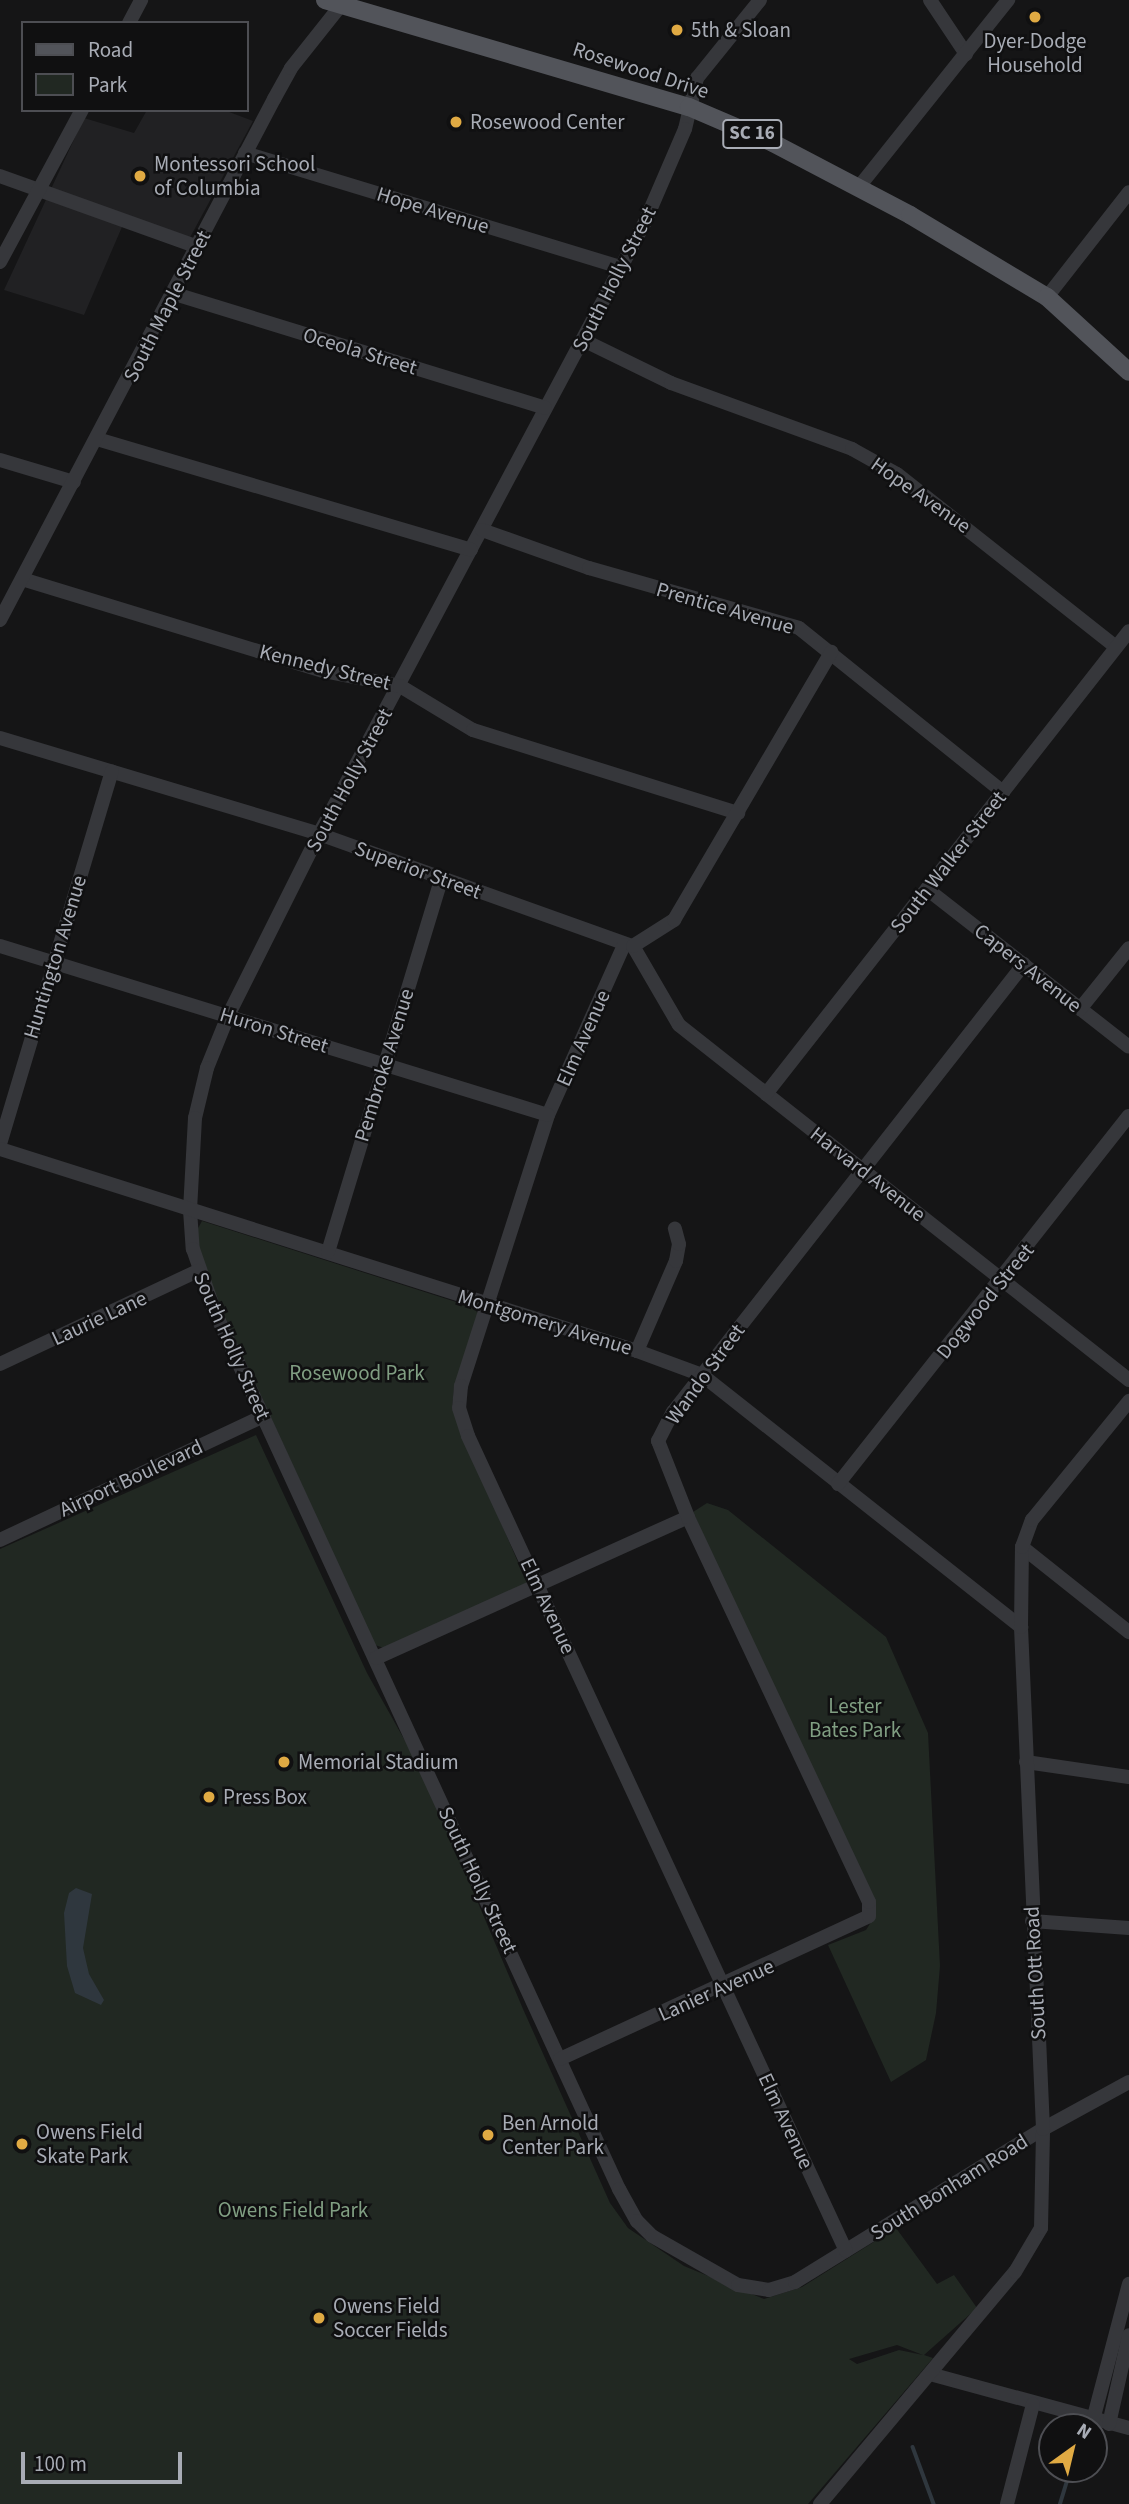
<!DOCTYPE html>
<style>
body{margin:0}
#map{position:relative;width:1129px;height:2504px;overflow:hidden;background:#151516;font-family:"Source Sans 3",sans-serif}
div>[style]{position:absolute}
.built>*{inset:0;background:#212123}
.green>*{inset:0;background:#212822}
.water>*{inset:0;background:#2f373e}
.stream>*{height:3.5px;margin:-1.75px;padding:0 1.75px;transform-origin:1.75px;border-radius:1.75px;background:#2f373e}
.minor>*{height:14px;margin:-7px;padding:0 7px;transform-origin:7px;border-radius:7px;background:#36373b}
.major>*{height:18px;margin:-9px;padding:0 9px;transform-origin:9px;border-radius:9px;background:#52545a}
.dots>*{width:19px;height:19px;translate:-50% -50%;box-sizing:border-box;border:4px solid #101011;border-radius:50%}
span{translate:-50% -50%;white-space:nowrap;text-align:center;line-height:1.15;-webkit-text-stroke:5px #101011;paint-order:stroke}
.shield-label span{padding:2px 5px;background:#101011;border:2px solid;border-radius:5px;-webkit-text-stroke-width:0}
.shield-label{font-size:19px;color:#a8acb5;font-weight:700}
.poi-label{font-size:21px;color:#a8acb5}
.left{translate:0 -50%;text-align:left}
.street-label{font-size:21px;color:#a8acb5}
.park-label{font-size:21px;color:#809e82}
.legend{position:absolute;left:21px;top:21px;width:228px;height:91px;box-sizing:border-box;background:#101011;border:2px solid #4d4e53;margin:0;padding:9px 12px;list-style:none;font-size:21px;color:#a8acb5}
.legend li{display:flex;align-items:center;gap:14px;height:35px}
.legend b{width:35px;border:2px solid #4d4e53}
.north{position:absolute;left:1038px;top:2413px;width:70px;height:70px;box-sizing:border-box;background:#101011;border:2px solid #4d4e53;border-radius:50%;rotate:34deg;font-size:19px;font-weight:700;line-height:28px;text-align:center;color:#a8acb5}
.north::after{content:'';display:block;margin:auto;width:24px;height:32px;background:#e0aa43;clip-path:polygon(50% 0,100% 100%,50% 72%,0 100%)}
.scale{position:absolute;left:21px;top:2452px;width:161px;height:32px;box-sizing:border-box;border:4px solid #a8acb5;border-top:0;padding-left:9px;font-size:21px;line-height:24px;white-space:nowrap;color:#a8acb5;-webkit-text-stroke:5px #101011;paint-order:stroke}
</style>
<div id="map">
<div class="built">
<div style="clip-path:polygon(147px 110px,224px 110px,253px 121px,187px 243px,125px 220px,84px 315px,4px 290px,84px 118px,134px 133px)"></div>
</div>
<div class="green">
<div style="clip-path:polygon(202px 1221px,475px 1308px,478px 1315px,454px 1388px,452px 1409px,527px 1583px,384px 1648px,375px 1645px,219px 1304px,200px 1253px,197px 1230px)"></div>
<div style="clip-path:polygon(evenodd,256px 1435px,367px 1673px,423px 1773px,523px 2009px,610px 2203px,628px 2228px,684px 2266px,764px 2299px,802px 2287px,896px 2228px,937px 2284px,954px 2275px,977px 2308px,924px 2355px,933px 2358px,808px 2504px,0 2504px,0 1549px,256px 1435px,897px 2345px,923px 2355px,899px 2350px,857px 2364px,849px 2359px,897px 2345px)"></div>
<div style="clip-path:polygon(707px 1503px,728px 1510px,886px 1637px,928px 1733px,940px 1966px,936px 2013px,926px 2060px,891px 2082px,828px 1945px,866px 1930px,873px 1919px,693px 1512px)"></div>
</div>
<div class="water">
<div style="clip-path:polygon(76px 1888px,92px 1894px,83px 1948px,89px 1974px,104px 2000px,101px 2005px,75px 1993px,67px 1966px,64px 1913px,69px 1893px)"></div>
</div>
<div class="stream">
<div style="left:913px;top:2447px;width:61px;rotate:69.8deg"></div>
<div style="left:1060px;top:2504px;width:37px;rotate:-73deg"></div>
</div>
<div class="minor">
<div style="left:760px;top:0;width:100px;rotate:128.9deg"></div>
<div style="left:697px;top:78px;width:52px;rotate:103.2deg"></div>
<div style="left:685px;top:129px;width:101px;rotate:113.3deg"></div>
<div style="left:645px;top:222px;width:693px;rotate:118.04deg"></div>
<div style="left:319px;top:834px;width:203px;rotate:116.6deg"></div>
<div style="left:228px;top:1016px;width:56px;rotate:112deg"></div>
<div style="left:207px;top:1068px;width:51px;rotate:103.5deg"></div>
<div style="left:195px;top:1118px;width:92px;rotate:93.1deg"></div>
<div style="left:190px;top:1210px;width:39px;rotate:86deg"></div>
<div style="left:193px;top:1249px;width:67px;rotate:70.8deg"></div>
<div style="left:215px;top:1312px;width:966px;rotate:65.27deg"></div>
<div style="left:619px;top:2189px;width:37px;rotate:61deg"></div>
<div style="left:637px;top:2221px;width:21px;rotate:45deg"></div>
<div style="left:652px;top:2236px;width:99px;rotate:29.7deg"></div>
<div style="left:738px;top:2285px;width:31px;rotate:9deg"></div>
<div style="left:769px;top:2290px;width:27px;rotate:-17deg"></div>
<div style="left:795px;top:2282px;width:291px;rotate:-31.7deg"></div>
<div style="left:1043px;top:2129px;width:98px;rotate:-28.7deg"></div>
<div style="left:930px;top:0;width:65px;rotate:56.3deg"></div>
<div style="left:129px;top:23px;width:26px;rotate:-62deg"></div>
<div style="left:245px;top:153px;width:392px;rotate:16.9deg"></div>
<div style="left:0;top:176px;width:210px;rotate:19.7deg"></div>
<div style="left:858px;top:188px;width:241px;rotate:-51.4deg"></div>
<div style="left:0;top:262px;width:173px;rotate:-61.7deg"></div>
<div style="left:175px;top:294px;width:387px;rotate:17.1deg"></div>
<div style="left:1047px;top:297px;width:133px;rotate:-52deg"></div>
<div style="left:583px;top:340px;width:98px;rotate:26deg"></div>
<div style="left:671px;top:383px;width:193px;rotate:20deg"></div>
<div style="left:852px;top:449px;width:51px;rotate:29.1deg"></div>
<div style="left:897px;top:474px;width:279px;rotate:38.3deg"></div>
<div style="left:97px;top:439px;width:390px;rotate:16.5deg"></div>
<div style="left:0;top:460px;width:77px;rotate:16.6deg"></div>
<div style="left:482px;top:530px;width:114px;rotate:19.6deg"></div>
<div style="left:589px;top:568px;width:218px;rotate:15.9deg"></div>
<div style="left:799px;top:628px;width:262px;rotate:38.8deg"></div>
<div style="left:22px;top:579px;width:315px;rotate:17deg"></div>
<div style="left:323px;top:671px;width:78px;rotate:11deg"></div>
<div style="left:400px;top:686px;width:85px;rotate:31.1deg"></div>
<div style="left:473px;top:730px;width:278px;rotate:17.4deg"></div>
<div style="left:0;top:620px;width:589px;rotate:-62.26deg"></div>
<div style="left:274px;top:99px;width:35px;rotate:-61deg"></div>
<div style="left:291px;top:68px;width:87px;rotate:-51.5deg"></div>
<div style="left:0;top:738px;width:333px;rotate:16.7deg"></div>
<div style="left:319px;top:834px;width:332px;rotate:19.7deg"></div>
<div style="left:927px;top:889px;width:256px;rotate:38deg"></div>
<div style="left:624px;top:945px;width:186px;rotate:114.1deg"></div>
<div style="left:548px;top:1115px;width:285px;rotate:107.8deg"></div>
<div style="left:461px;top:1386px;width:22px;rotate:95deg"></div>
<div style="left:459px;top:1408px;width:29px;rotate:72deg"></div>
<div style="left:468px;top:1436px;width:898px;rotate:65.12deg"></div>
<div style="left:0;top:946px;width:573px;rotate:17.14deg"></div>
<div style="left:633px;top:946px;width:91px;rotate:59.8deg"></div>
<div style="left:679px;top:1025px;width:573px;rotate:38.27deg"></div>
<div style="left:633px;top:946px;width:49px;rotate:-32.4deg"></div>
<div style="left:674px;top:920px;width:311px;rotate:-59.6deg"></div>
<div style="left:1080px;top:1009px;width:78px;rotate:-51.2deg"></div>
<div style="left:766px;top:1094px;width:588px;rotate:-51.9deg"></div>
<div style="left:0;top:1144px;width:389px;rotate:-73.3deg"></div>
<div style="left:0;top:1149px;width:668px;rotate:17.59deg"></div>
<div style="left:637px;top:1351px;width:69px;rotate:20.3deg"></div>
<div style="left:702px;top:1375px;width:407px;rotate:38.3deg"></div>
<div style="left:328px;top:1252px;width:390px;rotate:-73.1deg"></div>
<div style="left:637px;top:1351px;width:98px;rotate:-66.6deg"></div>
<div style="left:676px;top:1261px;width:17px;rotate:-80deg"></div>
<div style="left:679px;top:1244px;width:16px;rotate:-105deg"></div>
<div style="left:0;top:1364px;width:219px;rotate:-25.2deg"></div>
<div style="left:838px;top:1484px;width:469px;rotate:-51.7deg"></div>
<div style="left:0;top:1540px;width:291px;rotate:-25.2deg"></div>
<div style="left:1022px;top:1547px;width:137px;rotate:38.5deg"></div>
<div style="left:376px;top:1658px;width:342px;rotate:-24.3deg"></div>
<div style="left:1026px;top:1762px;width:104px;rotate:8.3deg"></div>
<div style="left:1032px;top:1921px;width:97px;rotate:4.1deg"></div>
<div style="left:560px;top:2059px;width:340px;rotate:-24.8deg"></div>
<div style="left:869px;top:1916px;width:14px;rotate:-90deg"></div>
<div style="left:869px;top:1902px;width:425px;rotate:-115.2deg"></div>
<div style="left:688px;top:1517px;width:82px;rotate:-111.5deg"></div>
<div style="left:658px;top:1441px;width:33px;rotate:-63deg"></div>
<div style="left:673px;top:1412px;width:569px;rotate:-51.92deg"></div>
<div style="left:930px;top:2374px;width:206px;rotate:15.2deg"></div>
<div style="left:1093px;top:2420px;width:141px;rotate:-75.2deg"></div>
<div style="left:1109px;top:2424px;width:91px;rotate:-77.3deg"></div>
<div style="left:820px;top:2504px;width:303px;rotate:-50deg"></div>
<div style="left:1015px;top:2272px;width:51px;rotate:-59.4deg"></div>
<div style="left:1041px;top:2228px;width:99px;rotate:-88.8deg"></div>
<div style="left:1043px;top:2129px;width:502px;rotate:-92.51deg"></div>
<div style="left:1021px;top:1627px;width:80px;rotate:-89.3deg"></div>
<div style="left:1022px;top:1547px;width:29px;rotate:-70deg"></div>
<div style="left:1032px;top:1520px;width:154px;rotate:-50.8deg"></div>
<div style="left:1007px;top:2504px;width:103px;rotate:-75.4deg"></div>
</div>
<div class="major">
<div style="left:325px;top:0;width:379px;rotate:16.4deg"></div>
<div style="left:689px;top:107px;width:91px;rotate:23.2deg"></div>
<div style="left:773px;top:143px;width:155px;rotate:27.7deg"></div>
<div style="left:910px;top:215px;width:160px;rotate:30.9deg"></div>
<div style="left:1047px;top:297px;width:111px;rotate:42.4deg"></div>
</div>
<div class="dots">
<div style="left:1035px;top:17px;background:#e0aa43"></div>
<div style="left:677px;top:30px;background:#e0aa43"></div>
<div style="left:456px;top:122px;background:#e0aa43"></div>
<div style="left:140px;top:176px;background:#e0aa43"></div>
<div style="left:284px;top:1762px;background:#e0aa43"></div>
<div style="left:209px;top:1797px;background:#e0aa43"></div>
<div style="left:488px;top:2135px;background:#e0aa43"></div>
<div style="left:22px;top:2144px;background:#e0aa43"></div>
<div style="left:319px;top:2318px;background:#e0aa43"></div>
</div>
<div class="shield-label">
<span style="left:752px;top:134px">SC 16</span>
</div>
<div class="poi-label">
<span class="left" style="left:691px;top:30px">5th &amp; Sloan</span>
<span style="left:1035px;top:53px">Dyer-Dodge<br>Household</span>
<span class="left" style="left:470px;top:122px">Rosewood Center</span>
<span class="left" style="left:154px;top:176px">Montessori School<br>of Columbia</span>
<span class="left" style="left:298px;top:1762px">Memorial Stadium</span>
<span class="left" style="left:223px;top:1797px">Press Box</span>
<span class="left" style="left:502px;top:2135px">Ben Arnold<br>Center Park</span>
<span class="left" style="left:36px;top:2144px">Owens Field<br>Skate Park</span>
<span class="left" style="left:333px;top:2318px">Owens Field<br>Soccer Fields</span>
</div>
<div class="street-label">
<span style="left:641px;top:70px;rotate:18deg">Rosewood Drive</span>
<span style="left:433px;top:210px;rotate:17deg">Hope Avenue</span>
<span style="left:614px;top:279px;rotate:-63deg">South Holly Street</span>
<span style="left:167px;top:306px;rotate:-63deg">South Maple Street</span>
<span style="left:360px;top:351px;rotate:17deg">Oceola Street</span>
<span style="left:921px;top:495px;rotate:35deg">Hope Avenue</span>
<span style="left:725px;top:608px;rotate:16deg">Prentice Avenue</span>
<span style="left:325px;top:667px;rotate:14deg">Kennedy Street</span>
<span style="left:349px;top:780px;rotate:-62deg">South Holly Street</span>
<span style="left:948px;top:862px;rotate:-52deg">South Walker Street</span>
<span style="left:418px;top:870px;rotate:20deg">Superior Street</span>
<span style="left:55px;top:957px;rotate:-73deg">Huntington Avenue</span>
<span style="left:1028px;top:968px;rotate:38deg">Capers Avenue</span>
<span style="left:274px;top:1030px;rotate:17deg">Huron Street</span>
<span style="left:583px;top:1038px;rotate:-66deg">Elm Avenue</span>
<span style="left:384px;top:1065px;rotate:-73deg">Pembroke Avenue</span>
<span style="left:868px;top:1174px;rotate:38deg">Harvard Avenue</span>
<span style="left:985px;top:1301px;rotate:-51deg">Dogwood Street</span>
<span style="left:99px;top:1318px;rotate:-25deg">Laurie Lane</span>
<span style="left:545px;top:1322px;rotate:17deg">Montgomery Avenue</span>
<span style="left:232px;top:1346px;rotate:66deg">South Holly Street</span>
<span style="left:705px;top:1374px;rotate:-54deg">Wando Street</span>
<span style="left:131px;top:1478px;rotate:-25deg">Airport Boulevard</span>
<span style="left:548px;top:1606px;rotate:65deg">Elm Avenue</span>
<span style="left:478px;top:1880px;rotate:65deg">South Holly Street</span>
<span style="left:1035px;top:1973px;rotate:-93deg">South Ott Road</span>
<span style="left:716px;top:1990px;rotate:-24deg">Lanier Avenue</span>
<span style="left:786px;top:2121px;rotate:65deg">Elm Avenue</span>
<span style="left:949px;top:2187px;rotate:-32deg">South Bonham Road</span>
</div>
<div class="park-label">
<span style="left:357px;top:1373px">Rosewood Park</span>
<span style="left:855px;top:1718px">Lester<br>Bates Park</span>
<span style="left:293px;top:2210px">Owens Field Park</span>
</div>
<ul class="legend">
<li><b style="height:9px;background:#52545a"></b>Road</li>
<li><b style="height:19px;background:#212822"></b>Park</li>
</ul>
<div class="north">N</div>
<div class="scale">100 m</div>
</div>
